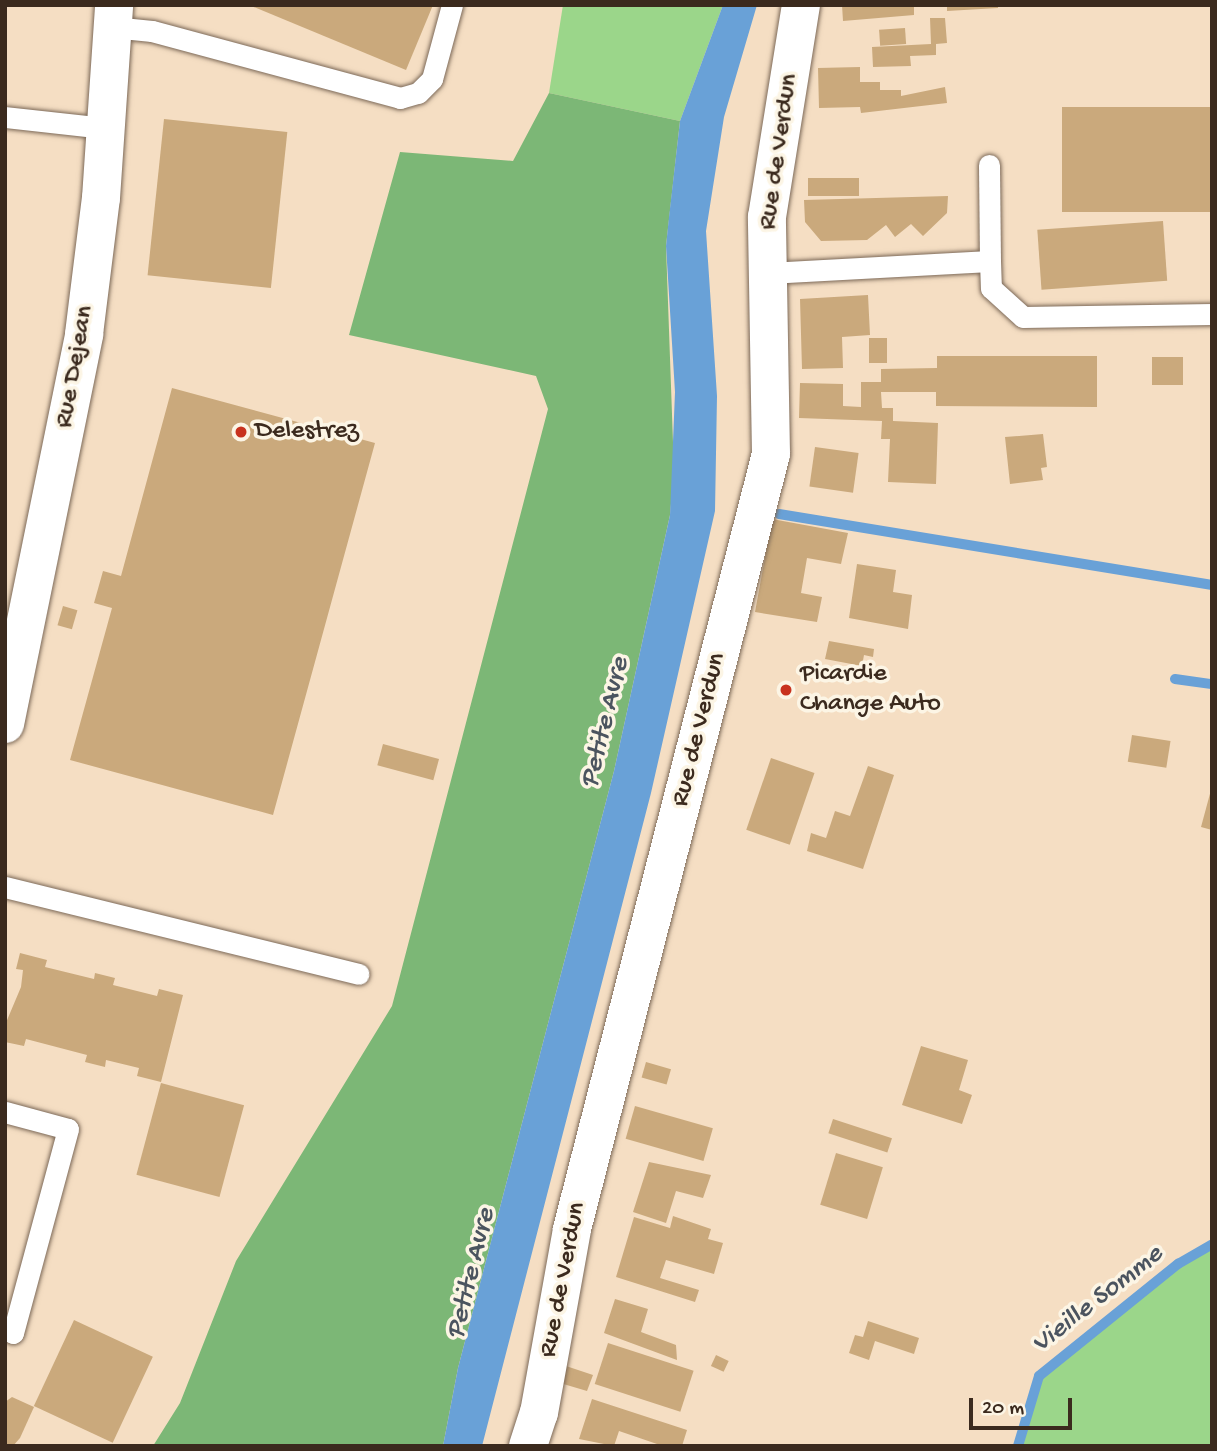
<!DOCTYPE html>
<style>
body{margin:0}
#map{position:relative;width:1217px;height:1451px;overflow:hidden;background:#f5dec3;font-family:"Gochi Hand",sans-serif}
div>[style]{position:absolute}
.green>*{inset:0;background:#9bd68a}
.forest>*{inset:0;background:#7cb776}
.water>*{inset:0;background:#69a1d7}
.stream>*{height:10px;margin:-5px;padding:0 5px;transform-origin:5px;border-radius:5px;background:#69a1d7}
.building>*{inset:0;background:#caa97c;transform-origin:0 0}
.roads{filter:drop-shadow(0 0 2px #7c6958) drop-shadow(0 0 2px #7c6958)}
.service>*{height:21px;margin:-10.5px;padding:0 10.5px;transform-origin:10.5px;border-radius:10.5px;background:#fff}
.minor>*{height:38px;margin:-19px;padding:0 19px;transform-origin:19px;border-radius:19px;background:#fff}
.tertiary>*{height:38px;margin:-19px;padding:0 19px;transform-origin:19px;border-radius:19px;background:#fff}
.dots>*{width:19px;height:19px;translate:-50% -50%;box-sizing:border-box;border:4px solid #fcf5e5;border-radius:50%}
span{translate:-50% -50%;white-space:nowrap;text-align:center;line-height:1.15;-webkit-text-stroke:7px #fcf5e5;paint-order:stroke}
.street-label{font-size:26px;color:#3b2a1e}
.poi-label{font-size:26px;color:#3b2a1e}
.left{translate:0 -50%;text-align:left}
.water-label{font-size:28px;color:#4b545f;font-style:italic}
.frame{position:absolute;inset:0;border:7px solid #3b2a1e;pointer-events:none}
.scale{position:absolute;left:969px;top:1398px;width:103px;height:32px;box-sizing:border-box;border:4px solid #3b2a1e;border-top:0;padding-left:9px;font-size:21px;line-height:24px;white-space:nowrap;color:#3b2a1e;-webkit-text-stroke:5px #fcf5e5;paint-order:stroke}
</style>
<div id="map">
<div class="green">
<div style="clip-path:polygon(563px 5px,723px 5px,680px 121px,549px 93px)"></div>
<div style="clip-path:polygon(1212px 1244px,1212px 1446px,1018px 1446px,1039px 1376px,1178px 1264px)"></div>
</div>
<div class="forest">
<div style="clip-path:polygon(549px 93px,680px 121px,666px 246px,674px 470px,670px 515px,614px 771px,458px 1368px,443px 1446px,153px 1446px,180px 1403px,236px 1261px,392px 1006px,548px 409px,536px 376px,349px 335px,400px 152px,513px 161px)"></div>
</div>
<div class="water">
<div style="clip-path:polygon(723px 5px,757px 5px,724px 117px,706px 231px,717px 396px,715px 511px,651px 793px,482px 1446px,443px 1446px,458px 1368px,614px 771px,670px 515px,675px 392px,666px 246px,669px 217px,680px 121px)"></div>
</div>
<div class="stream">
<div style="left:779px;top:514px;width:439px;rotate:9.3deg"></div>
<div style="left:1175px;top:679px;width:37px;rotate:8deg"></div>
<div style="left:1018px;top:1446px;width:73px;rotate:-73.3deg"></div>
<div style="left:1039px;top:1376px;width:179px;rotate:-38.9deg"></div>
<div style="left:1178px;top:1264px;width:39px;rotate:-30deg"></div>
</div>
<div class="building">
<div style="clip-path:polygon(249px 5px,433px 5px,406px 70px)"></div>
<div style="clip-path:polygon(842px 5px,914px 5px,914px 15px,843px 21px)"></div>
<div style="clip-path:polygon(947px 5px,998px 5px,998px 8px,947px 11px)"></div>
<div style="clip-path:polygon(930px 18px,945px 18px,947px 43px,936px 44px,936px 55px,910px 56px,911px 66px,873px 67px,872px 47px,931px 44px)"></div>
<div style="left:905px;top:28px;width:16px;height:26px;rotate:86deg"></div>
<div style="clip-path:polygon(860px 67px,860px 82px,880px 82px,880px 90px,901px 90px,901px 96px,945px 87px,947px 103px,861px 113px,860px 107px,819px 108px,818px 68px)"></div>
<div style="left:1212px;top:107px;width:105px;height:150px;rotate:90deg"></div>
<div style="left:164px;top:119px;width:124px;height:157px;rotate:6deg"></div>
<div style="left:859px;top:178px;width:18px;height:51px;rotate:90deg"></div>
<div style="clip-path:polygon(948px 196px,947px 213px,923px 236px,911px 224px,895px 237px,886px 225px,867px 240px,821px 241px,805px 222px,804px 200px)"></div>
<div style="left:1163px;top:221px;width:60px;height:126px;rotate:86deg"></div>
<div style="clip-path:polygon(868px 295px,870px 335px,842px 337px,843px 368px,802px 369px,800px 299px)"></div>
<div style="left:869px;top:338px;width:18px;height:25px"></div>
<div style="clip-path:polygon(937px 356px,1097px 356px,1097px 407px,936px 406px,936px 392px,881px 392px,882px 408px,893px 408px,893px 421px,938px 423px,936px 484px,888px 482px,890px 439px,881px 439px,882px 421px,799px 418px,800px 383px,843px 384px,843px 406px,861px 407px,861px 382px,881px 382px,881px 369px,937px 368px)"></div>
<div style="left:1152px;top:357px;width:31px;height:28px"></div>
<div style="clip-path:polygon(172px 388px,375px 443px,273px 815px,70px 760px,112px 608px,94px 603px,103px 571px,121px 576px)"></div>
<div style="clip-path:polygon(1043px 434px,1047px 467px,1041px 468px,1043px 480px,1010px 484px,1005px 437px)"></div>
<div style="left:815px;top:447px;width:44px;height:40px;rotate:8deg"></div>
<div style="clip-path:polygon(772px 519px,848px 533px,841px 564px,807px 558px,801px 593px,822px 597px,817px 622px,755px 612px)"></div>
<div style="clip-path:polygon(857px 564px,896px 570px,893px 592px,912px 595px,908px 629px,849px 618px)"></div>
<div style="left:63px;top:606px;width:15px;height:20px;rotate:16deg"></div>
<div style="clip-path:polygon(829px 641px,874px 649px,873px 657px,864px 655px,862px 666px,825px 659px)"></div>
<div style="left:1132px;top:735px;width:39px;height:27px;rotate:9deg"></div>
<div style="left:383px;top:744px;width:58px;height:22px;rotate:15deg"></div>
<div style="left:771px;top:758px;width:46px;height:76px;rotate:19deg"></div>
<div style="clip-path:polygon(868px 766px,894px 775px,863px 869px,807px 851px,811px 833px,826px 838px,835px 811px,850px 816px)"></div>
<div style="clip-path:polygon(1211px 790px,1212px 790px,1212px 830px,1201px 827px)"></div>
<div style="clip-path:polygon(20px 953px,47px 960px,45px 967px,94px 979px,95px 973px,115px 978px,113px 985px,157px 996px,159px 989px,183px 995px,161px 1082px,137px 1076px,139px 1068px,106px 1060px,105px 1067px,85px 1062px,87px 1055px,26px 1039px,24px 1046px,5px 1042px,5px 1025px,21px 987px,23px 970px,16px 969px)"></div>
<div style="clip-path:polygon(921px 1046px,968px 1060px,959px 1090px,972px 1095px,962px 1124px,902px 1105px)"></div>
<div style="left:646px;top:1062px;width:26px;height:16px;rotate:16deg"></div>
<div style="left:161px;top:1083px;width:86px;height:95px;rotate:15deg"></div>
<div style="left:635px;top:1106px;width:81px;height:34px;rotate:16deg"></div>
<div style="left:833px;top:1119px;width:62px;height:15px;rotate:18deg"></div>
<div style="left:836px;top:1153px;width:49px;height:54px;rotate:17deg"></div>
<div style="clip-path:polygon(649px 1162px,711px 1175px,703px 1198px,676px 1191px,666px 1223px,633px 1212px)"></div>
<div style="clip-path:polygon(673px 1216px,711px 1229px,708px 1239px,723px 1243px,714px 1274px,666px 1260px,660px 1278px,699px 1290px,695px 1302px,616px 1277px,634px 1217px,670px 1228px)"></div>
<div style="clip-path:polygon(615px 1299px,648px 1309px,641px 1332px,676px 1345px,677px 1360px,604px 1333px)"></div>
<div style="left:74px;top:1320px;width:87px;height:95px;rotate:25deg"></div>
<div style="clip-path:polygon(868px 1321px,919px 1338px,914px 1354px,875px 1341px,869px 1360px,849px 1353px,855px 1335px,863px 1337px)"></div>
<div style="left:608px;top:1343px;width:90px;height:43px;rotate:18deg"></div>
<div style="left:716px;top:1355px;width:14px;height:12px;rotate:25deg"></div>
<div style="clip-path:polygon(563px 1365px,593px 1375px,587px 1391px,560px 1383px)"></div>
<div style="clip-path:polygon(12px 1397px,34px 1407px,20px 1438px,13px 1446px,5px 1446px,5px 1402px)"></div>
<div style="clip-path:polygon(592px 1399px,687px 1430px,682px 1446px,657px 1444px,619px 1431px,614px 1446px,579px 1439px)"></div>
</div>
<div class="roads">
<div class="service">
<div style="left:112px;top:27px;width:40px;rotate:5.7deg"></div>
<div style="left:152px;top:31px;width:257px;rotate:15.1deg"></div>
<div style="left:400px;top:98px;width:19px;rotate:-16deg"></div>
<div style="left:418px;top:93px;width:20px;rotate:-45deg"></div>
<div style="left:432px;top:79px;width:77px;rotate:-74.9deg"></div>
<div style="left:5px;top:117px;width:101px;rotate:6.3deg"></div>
<div style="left:990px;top:261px;width:27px;rotate:88deg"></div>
<div style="left:991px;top:288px;width:43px;rotate:42.2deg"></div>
<div style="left:1023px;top:317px;width:189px;rotate:-0.9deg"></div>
<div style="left:768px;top:273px;width:222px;rotate:-3.1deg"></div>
<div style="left:990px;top:261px;width:96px;rotate:-90.6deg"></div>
<div style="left:5px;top:887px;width:364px;rotate:13.8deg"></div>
<div style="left:5px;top:1112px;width:65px;rotate:15.1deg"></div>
<div style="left:68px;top:1129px;width:211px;rotate:105.1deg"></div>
<div style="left:13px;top:1333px;width:9px;rotate:-153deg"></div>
</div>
<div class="minor">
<div style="left:5px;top:724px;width:398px;rotate:-78.5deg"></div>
<div style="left:84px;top:334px;width:137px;rotate:-82.9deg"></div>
<div style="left:101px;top:198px;width:193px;rotate:-86.1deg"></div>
</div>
<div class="tertiary">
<div style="left:528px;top:1446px;width:35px;rotate:-72deg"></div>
<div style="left:539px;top:1413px;width:187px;rotate:-79.8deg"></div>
<div style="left:572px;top:1229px;width:800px;rotate:-75.6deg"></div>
<div style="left:771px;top:454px;width:237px;rotate:-91deg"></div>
<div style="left:767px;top:217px;width:215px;rotate:-80.9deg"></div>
</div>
</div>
<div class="dots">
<div style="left:241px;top:432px;background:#c8321e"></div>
<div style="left:786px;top:690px;background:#c8321e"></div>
</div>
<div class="street-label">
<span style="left:780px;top:152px;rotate:-82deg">Rue de Verdun</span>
<span style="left:76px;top:367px;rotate:-80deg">Rue Dejean</span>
<span style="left:700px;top:730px;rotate:-76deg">Rue de Verdun</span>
<span style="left:564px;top:1280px;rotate:-79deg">Rue de Verdun</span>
</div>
<div class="poi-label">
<span class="left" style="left:255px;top:432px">Delestrez</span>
<span class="left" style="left:800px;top:690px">Picardie<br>Change Auto</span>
</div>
<div class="water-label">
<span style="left:606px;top:723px;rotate:-76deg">Petite Avre</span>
<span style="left:472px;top:1274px;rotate:-76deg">Petite Avre</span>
<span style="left:1098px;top:1300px;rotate:-38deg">Vieille Somme</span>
</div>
<div class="frame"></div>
<div class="scale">20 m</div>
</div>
